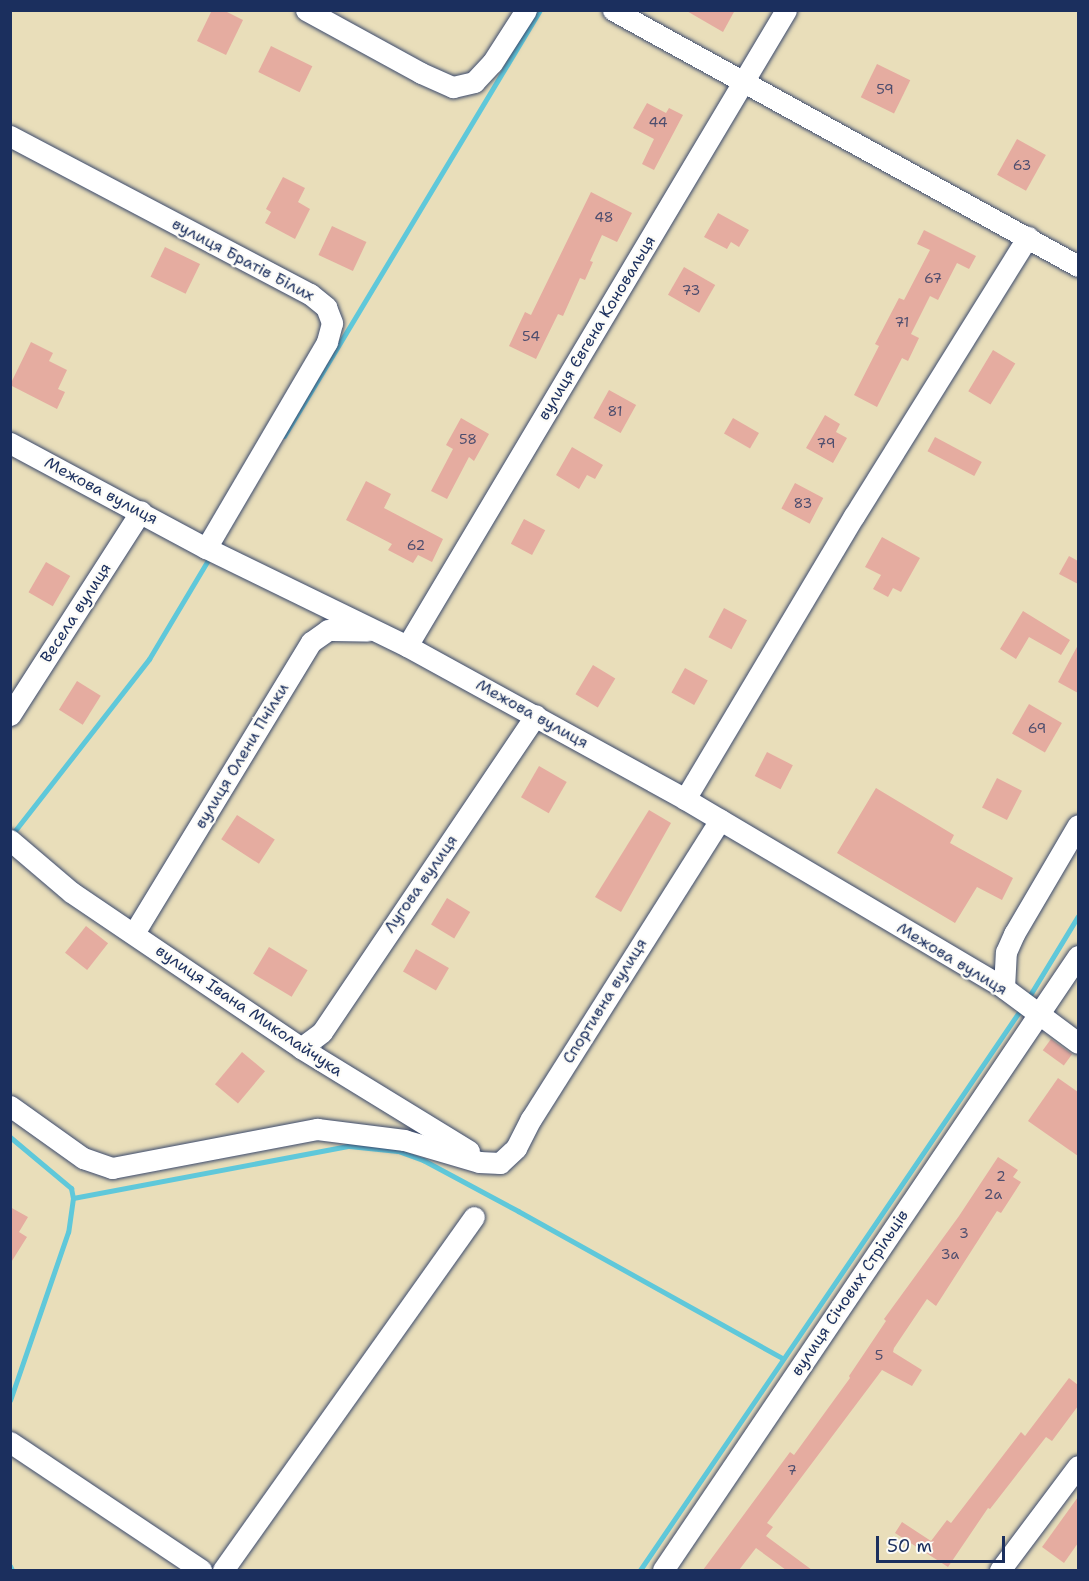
<!DOCTYPE html>
<meta charset="utf-8">
<style>
body{margin:0}
#map{position:relative;width:1089px;height:1581px;overflow:hidden;background:#e9deba;font-family:"Shantell Sans",sans-serif}
div>[style]{position:absolute}
.stream>*{height:5px;margin:-2.5px;padding:0 2.5px;transform-origin:2.5px;border-radius:2.5px;background:#5fc8da}
.building>*{inset:0;background:#e5aca0;transform-origin:0 0}
.roads{filter:drop-shadow(0 0 2px #3a496c) drop-shadow(0 0 2px #3a496c)}
.minor>*{height:21px;margin:-10.5px;padding:0 10.5px;transform-origin:10.5px;border-radius:10.5px;background:#fff}
span{translate:-50% -50%;white-space:nowrap;text-align:center;line-height:1.15;-webkit-text-stroke:4.5px #fdfcf7;paint-order:stroke}
.number-label{font-size:14px;color:#4e4e6e}
.number-label span{-webkit-text-stroke-width:0}
.street-label{font-size:16px;color:#1b2f5e}
.frame{position:absolute;inset:0;border:12px solid #1b2f5e;pointer-events:none}
.scale{position:absolute;left:876px;top:1536px;width:129px;height:27px;box-sizing:border-box;border:3px solid #1b2f5e;border-top:0;padding-left:8px;font-size:18px;line-height:21px;white-space:nowrap;color:#1b2f5e;-webkit-text-stroke:4px #fdfcf7;paint-order:stroke}
</style>
<div id="map">
<div class="stream">
<div style="left:284px;top:436px;width:497px;rotate:-59deg"></div>
<div style="left:10px;top:837px;width:226px;rotate:-52deg"></div>
<div style="left:149px;top:659px;width:115px;rotate:-59.2deg"></div>
<div style="left:1030px;top:995px;width:92px;rotate:-58.7deg"></div>
<div style="left:10px;top:1137px;width:80px;rotate:39.9deg"></div>
<div style="left:71px;top:1188px;width:10px;rotate:79deg"></div>
<div style="left:73px;top:1198px;width:34px;rotate:98deg"></div>
<div style="left:68px;top:1232px;width:178px;rotate:109deg"></div>
<div style="left:73px;top:1198px;width:281px;rotate:-10.7deg"></div>
<div style="left:349px;top:1146px;width:49px;rotate:5.8deg"></div>
<div style="left:398px;top:1151px;width:27px;rotate:20deg"></div>
<div style="left:423px;top:1160px;width:108px;rotate:28.2deg"></div>
<div style="left:518px;top:1211px;width:302px;rotate:29.1deg"></div>
<div style="left:10px;top:1566px;width:4px;rotate:63deg"></div>
<div style="left:640px;top:1570px;width:675px;rotate:-55.82deg"></div>
</div>
<div class="building">
<div style="clip-path:polygon(212px 10px,223px 10px,243px 20px,226px 55px,197px 41px)"></div>
<div style="clip-path:polygon(685px 10px,735px 10px,723px 32px)"></div>
<div style="left:271px;top:46px;width:46px;height:29px;rotate:26deg"></div>
<div style="left:877px;top:64px;width:37px;height:37px;rotate:26deg"></div>
<div style="clip-path:polygon(647px 103px,666px 113px,669px 108px,683px 115px,654px 170px,642px 164px,654px 139px,633px 128px)"></div>
<div style="left:1017px;top:139px;width:33px;height:41px;rotate:29deg"></div>
<div style="clip-path:polygon(283px 177px,305px 188px,298px 202px,310px 209px,295px 239px,265px 223px,271px 212px,266px 209px)"></div>
<div style="clip-path:polygon(591px 192px,632px 213px,617px 242px,602px 235px,590px 261px,593px 262px,585px 280px,580px 278px,563px 316px,558px 314px,536px 359px,509px 346px,525px 312px,531px 315px)"></div>
<div style="clip-path:polygon(718px 213px,749px 230px,739px 247px,731px 242px,727px 249px,704px 237px)"></div>
<div style="left:332px;top:226px;width:38px;height:32px;rotate:25deg"></div>
<div style="clip-path:polygon(924px 230px,976px 256px,969px 269px,957px 263px,938px 300px,930px 296px,911px 334px,919px 338px,908px 361px,902px 358px,877px 407px,854px 395px,879px 346px,875px 344px,899px 298px,904px 300px,930px 250px,917px 244px)"></div>
<div style="left:165px;top:247px;width:39px;height:33px;rotate:26deg"></div>
<div style="left:684px;top:267px;width:36px;height:32px;rotate:30deg"></div>
<div style="clip-path:polygon(31px 342px,53px 353px,49px 361px,67px 370px,58px 389px,65px 392px,57px 409px,10px 385px)"></div>
<div style="left:993px;top:350px;width:26px;height:48px;rotate:31deg"></div>
<div style="left:609px;top:390px;width:31px;height:32px;rotate:29deg"></div>
<div style="clip-path:polygon(825px 415px,840px 424px,836px 432px,847px 438px,833px 463px,806px 448px)"></div>
<div style="clip-path:polygon(461px 418px,489px 434px,474px 461px,469px 457px,447px 499px,431px 491px,453px 449px,446px 445px)"></div>
<div style="left:733px;top:418px;width:30px;height:18px;rotate:30deg"></div>
<div style="left:935px;top:437px;width:53px;height:16px;rotate:28deg"></div>
<div style="clip-path:polygon(572px 447px,603px 465px,595px 479px,587px 475px,579px 489px,556px 475px)"></div>
<div style="clip-path:polygon(366px 481px,391px 494px,384px 508px,443px 539px,432px 562px,418px 555px,413px 563px,388px 550px,392px 544px,346px 520px)"></div>
<div style="left:795px;top:483px;width:32px;height:29px;rotate:28deg"></div>
<div style="left:524px;top:519px;width:24px;height:28px;rotate:28deg"></div>
<div style="clip-path:polygon(882px 537px,920px 558px,901px 592px,893px 588px,888px 597px,873px 589px,881px 575px,865px 567px)"></div>
<div style="clip-path:polygon(1069px 556px,1078px 561px,1078px 584px,1059px 574px)"></div>
<div style="left:46px;top:562px;width:28px;height:35px;rotate:30deg"></div>
<div style="left:724px;top:608px;width:26px;height:33px;rotate:28deg"></div>
<div style="clip-path:polygon(1023px 611px,1070px 640px,1061px 655px,1029px 637px,1016px 659px,1000px 649px)"></div>
<div style="clip-path:polygon(1078px 645px,1078px 693px,1058px 682px)"></div>
<div style="left:593px;top:665px;width:26px;height:34px;rotate:31deg"></div>
<div style="left:685px;top:668px;width:26px;height:28px;rotate:29deg"></div>
<div style="left:77px;top:681px;width:28px;height:34px;rotate:32deg"></div>
<div style="left:1029px;top:704px;width:38px;height:34px;rotate:30deg"></div>
<div style="left:767px;top:752px;width:29px;height:27px;rotate:27deg"></div>
<div style="left:539px;top:766px;width:32px;height:36px;rotate:30deg"></div>
<div style="left:997px;top:778px;width:28px;height:33px;rotate:27deg"></div>
<div style="clip-path:polygon(876px 788px,954px 835px,950px 843px,1013px 878px,1002px 900px,977px 887px,955px 923px,837px 853px)"></div>
<div style="clip-path:polygon(649px 810px,671px 823px,621px 912px,595px 897px)"></div>
<div style="left:237px;top:815px;width:45px;height:29px;rotate:33deg"></div>
<div style="left:447px;top:898px;width:27px;height:31px;rotate:31deg"></div>
<div style="left:86px;top:926px;width:28px;height:34px;rotate:38deg"></div>
<div style="left:269px;top:947px;width:45px;height:31px;rotate:31deg"></div>
<div style="left:416px;top:949px;width:38px;height:26px;rotate:30deg"></div>
<div style="left:1051px;top:1039px;width:26px;height:14px;rotate:36deg"></div>
<div style="left:242px;top:1052px;width:30px;height:42px;rotate:40deg"></div>
<div style="clip-path:polygon(1058px 1078px,1078px 1092px,1078px 1156px,1028px 1121px)"></div>
<div style="clip-path:polygon(998px 1157px,1018px 1170px,1013px 1177px,1021px 1182px,1001px 1213px,997px 1211px,936px 1306px,927px 1299px,894px 1348px,893px 1352px,922px 1370px,912px 1386px,882px 1370px,767px 1523px,773px 1527px,766px 1536px,812px 1570px,786px 1570px,756px 1548px,739px 1570px,703px 1570px,790px 1452px,794px 1455px,850px 1378px,849px 1376px,886px 1321px,884px 1319px,959px 1216px)"></div>
<div style="clip-path:polygon(10px 1207px,28px 1217px,19px 1232px,27px 1237px,10px 1264px)"></div>
<div style="clip-path:polygon(1069px 1378px,1078px 1385px,1078px 1406px,1052px 1441px,1046px 1437px,990px 1509px,988px 1508px,948px 1567px,895px 1533px,902px 1522px,931px 1541px,947px 1520px,951px 1523px,1021px 1432px,1025px 1436px)"></div>
<div style="clip-path:polygon(1078px 1497px,1078px 1543px,1064px 1563px,1042px 1547px)"></div>
</div>
<div class="roads">
<div class="minor">
<div style="left:306px;top:10px;width:131px;rotate:28.7deg"></div>
<div style="left:421px;top:73px;width:35px;rotate:24deg"></div>
<div style="left:453px;top:87px;width:22px;rotate:-13deg"></div>
<div style="left:474px;top:82px;width:26px;rotate:-47deg"></div>
<div style="left:492px;top:63px;width:63px;rotate:-57.3deg"></div>
<div style="left:613px;top:10px;width:531px;rotate:28.83deg"></div>
<div style="left:10px;top:136px;width:339px;rotate:27.8deg"></div>
<div style="left:310px;top:294px;width:21px;rotate:39deg"></div>
<div style="left:326px;top:307px;width:17px;rotate:69deg"></div>
<div style="left:332px;top:323px;width:20px;rotate:105deg"></div>
<div style="left:327px;top:342px;width:239px;rotate:120.4deg"></div>
<div style="left:10px;top:443px;width:222px;rotate:28.2deg"></div>
<div style="left:206px;top:548px;width:224px;rotate:26deg"></div>
<div style="left:407px;top:646px;width:317px;rotate:28.8deg"></div>
<div style="left:685px;top:799px;width:371px;rotate:30.6deg"></div>
<div style="left:1004px;top:988px;width:92px;rotate:36.6deg"></div>
<div style="left:407px;top:646px;width:740px;rotate:-59.21deg"></div>
<div style="left:10px;top:715px;width:242px;rotate:-57.3deg"></div>
<div style="left:685px;top:799px;width:330px;rotate:-59.2deg"></div>
<div style="left:854px;top:516px;width:329px;rotate:-58.1deg"></div>
<div style="left:10px;top:840px;width:80px;rotate:40.4deg"></div>
<div style="left:71px;top:892px;width:278px;rotate:34.1deg"></div>
<div style="left:301px;top:1048px;width:197px;rotate:31.5deg"></div>
<div style="left:134px;top:933px;width:341px;rotate:-58.7deg"></div>
<div style="left:311px;top:642px;width:21px;rotate:-35deg"></div>
<div style="left:328px;top:630px;width:39px;rotate:1deg"></div>
<div style="left:1004px;top:988px;width:36px;rotate:-87deg"></div>
<div style="left:1006px;top:952px;width:20px;rotate:-66deg"></div>
<div style="left:1014px;top:934px;width:126px;rotate:-59.6deg"></div>
<div style="left:301px;top:1048px;width:26px;rotate:-37deg"></div>
<div style="left:322px;top:1032px;width:382px;rotate:-56deg"></div>
<div style="left:10px;top:1106px;width:90px;rotate:35.5deg"></div>
<div style="left:83px;top:1158px;width:31px;rotate:19deg"></div>
<div style="left:112px;top:1168px;width:209px;rotate:-10.8deg"></div>
<div style="left:317px;top:1129px;width:88px;rotate:7.2deg"></div>
<div style="left:404px;top:1140px;width:78px;rotate:16.3deg"></div>
<div style="left:479px;top:1162px;width:21px;rotate:3deg"></div>
<div style="left:500px;top:1163px;width:22px;rotate:-43deg"></div>
<div style="left:516px;top:1148px;width:33px;rotate:-63deg"></div>
<div style="left:531px;top:1119px;width:354px;rotate:-57.7deg"></div>
<div style="left:10px;top:1442px;width:230px;rotate:33.8deg"></div>
<div style="left:223px;top:1570px;width:433px;rotate:-54.6deg"></div>
<div style="left:663px;top:1570px;width:741px;rotate:-55.95deg"></div>
<div style="left:1000px;top:1570px;width:130px;rotate:-53.1deg"></div>
</div>
</div>
<div class="number-label">
<span style="left:885px;top:89px">59</span>
<span style="left:658px;top:122px">44</span>
<span style="left:1022px;top:165px">63</span>
<span style="left:604px;top:217px">48</span>
<span style="left:933px;top:278px">67</span>
<span style="left:691px;top:290px">73</span>
<span style="left:902px;top:322px">71</span>
<span style="left:531px;top:336px">54</span>
<span style="left:615px;top:411px">81</span>
<span style="left:468px;top:439px">58</span>
<span style="left:826px;top:443px">79</span>
<span style="left:803px;top:503px">83</span>
<span style="left:416px;top:545px">62</span>
<span style="left:1037px;top:728px">69</span>
<span style="left:1001px;top:1176px">2</span>
<span style="left:993px;top:1194px">2а</span>
<span style="left:964px;top:1233px">3</span>
<span style="left:950px;top:1254px">3а</span>
<span style="left:879px;top:1355px">5</span>
<span style="left:792px;top:1470px">7</span>
</div>
<div class="street-label">
<span style="left:243px;top:260px;rotate:28deg">вулиця Братів Білих</span>
<span style="left:597px;top:328px;rotate:-59deg">вулиця Євгена Коновальця</span>
<span style="left:101px;top:491px;rotate:28deg">Межова вулиця</span>
<span style="left:76px;top:613px;rotate:-57deg">Весела вулиця</span>
<span style="left:532px;top:714px;rotate:29deg">Межова вулиця</span>
<span style="left:242px;top:756px;rotate:-59deg">вулиця Олени Пчілки</span>
<span style="left:421px;top:884px;rotate:-55deg">Лугова вулиця</span>
<span style="left:952px;top:959px;rotate:31deg">Межова вулиця</span>
<span style="left:605px;top:1001px;rotate:-58deg">Спортивна вулиця</span>
<span style="left:249px;top:1011px;rotate:34deg">вулиця Івана Миколайчука</span>
<span style="left:850px;top:1293px;rotate:-56deg">вулиця Січових Стрільців</span>
</div>
<div class="frame"></div>
<div class="scale">50 m</div>
</div>
